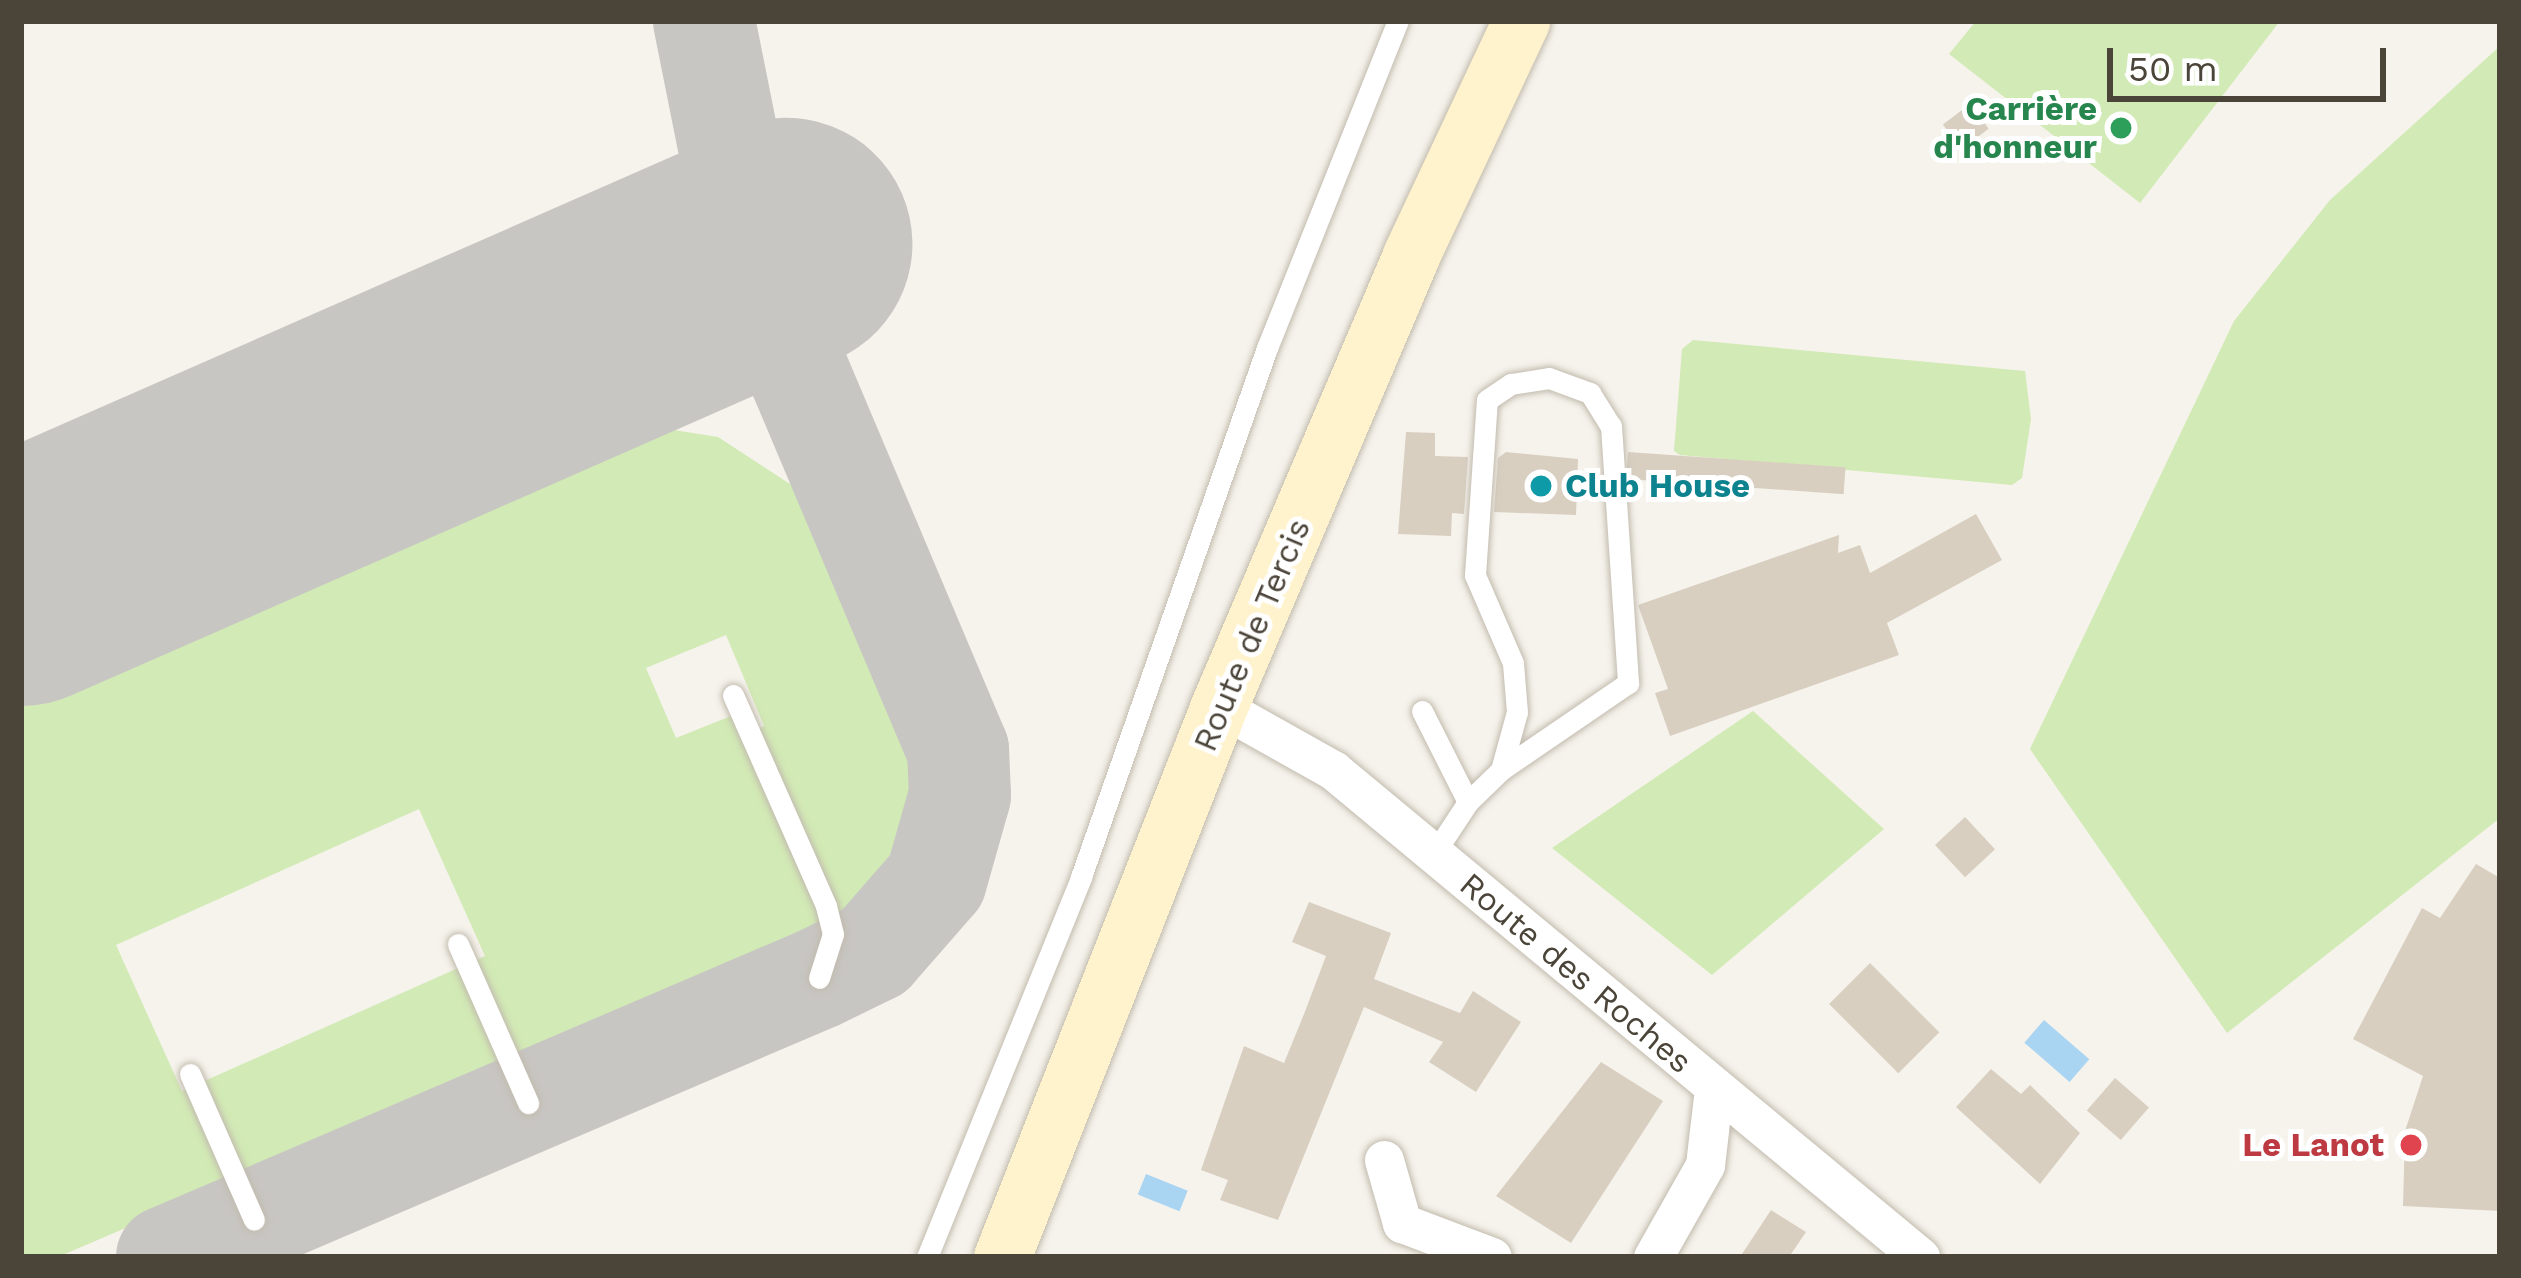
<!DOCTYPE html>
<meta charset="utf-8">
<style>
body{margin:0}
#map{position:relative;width:2521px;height:1278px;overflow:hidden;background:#f6f3ec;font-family:"Work Sans",sans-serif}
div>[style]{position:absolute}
.green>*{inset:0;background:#d2eab5}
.water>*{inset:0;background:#a9d4f2;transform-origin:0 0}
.taxiway>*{height:102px;margin:-51px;padding:0 51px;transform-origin:51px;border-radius:51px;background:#c8c6c3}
.runway>*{height:252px;margin:-126px;padding:0 126px;transform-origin:126px;border-radius:126px;background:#c8c6c3}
.building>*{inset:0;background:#d8cfc1;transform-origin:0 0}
.roads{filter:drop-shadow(0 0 3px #c2bbae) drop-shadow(0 0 3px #c2bbae)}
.lane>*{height:21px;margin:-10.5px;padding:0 10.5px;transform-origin:10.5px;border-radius:10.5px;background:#fff}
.street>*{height:39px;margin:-19.5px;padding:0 19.5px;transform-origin:19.5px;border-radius:19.5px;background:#fff}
.secondary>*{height:57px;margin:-28.5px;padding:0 28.5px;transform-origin:28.5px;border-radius:28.5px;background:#fff3cd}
.dots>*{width:33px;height:33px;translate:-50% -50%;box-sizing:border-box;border:6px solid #fff;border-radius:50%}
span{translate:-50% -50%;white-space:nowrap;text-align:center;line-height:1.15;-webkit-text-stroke:10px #fff;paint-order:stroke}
.leisure-label{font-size:33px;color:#27864d;font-weight:700}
.right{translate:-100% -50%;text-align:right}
.culture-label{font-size:33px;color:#0d838f;font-weight:700}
.left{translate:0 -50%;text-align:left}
.street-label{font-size:33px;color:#4b4439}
.health-label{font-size:33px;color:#be3a42;font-weight:700}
.frame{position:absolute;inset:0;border:24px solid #4b4439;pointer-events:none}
.scale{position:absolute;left:2107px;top:48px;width:279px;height:54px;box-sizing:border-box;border:6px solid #4b4439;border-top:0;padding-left:15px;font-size:36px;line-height:42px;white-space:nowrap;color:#4b4439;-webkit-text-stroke:9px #fff;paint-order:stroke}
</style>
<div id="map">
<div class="green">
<div style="clip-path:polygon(1976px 21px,2280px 21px,2140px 203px,1949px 54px)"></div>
<div style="clip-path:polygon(2500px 46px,2500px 818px,2227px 1033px,2030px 749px,2234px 321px,2330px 200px)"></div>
<div style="clip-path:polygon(1693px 340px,2025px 371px,2031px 419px,2022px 478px,2012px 485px,1680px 455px,1674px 451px,1682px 349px)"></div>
<div style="clip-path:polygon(evenodd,674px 430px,718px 437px,796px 488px,819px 525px,924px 770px,905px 856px,883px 885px,854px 914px,818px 931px,58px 1257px,21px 1257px,21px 706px,631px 438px,674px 430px,726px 635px,764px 726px,740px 737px,731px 716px,676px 738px,646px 668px,726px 635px,674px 430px,419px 809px,485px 956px,182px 1091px,116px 945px,419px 809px)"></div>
<div style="clip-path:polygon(1753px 711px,1884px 829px,1712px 975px,1552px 848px)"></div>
</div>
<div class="water">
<div style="left:2044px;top:1020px;width:60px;height:30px;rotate:41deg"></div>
<div style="left:1146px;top:1174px;width:45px;height:22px;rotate:22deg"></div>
</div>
<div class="taxiway">
<div style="left:704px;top:21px;width:127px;rotate:78.7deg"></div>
<div style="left:167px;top:1257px;width:709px;rotate:-23.17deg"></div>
<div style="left:819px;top:978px;width:61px;rotate:-26.1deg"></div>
<div style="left:874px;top:951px;width:94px;rotate:-48.9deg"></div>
<div style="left:936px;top:880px;width:88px;rotate:-74.2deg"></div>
<div style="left:960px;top:795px;width:45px;rotate:-92.5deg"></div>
<div style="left:958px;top:750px;width:458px;rotate:-112.9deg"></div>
<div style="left:780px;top:328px;width:27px;rotate:-123deg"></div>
<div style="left:765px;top:305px;width:47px;rotate:-158.9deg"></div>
<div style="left:721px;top:288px;width:126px;rotate:159.6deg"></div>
</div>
<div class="runway">
<div style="left:21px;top:580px;width:836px;rotate:-23.71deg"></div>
</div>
<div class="building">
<div style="left:1970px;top:104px;width:31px;height:34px;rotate:53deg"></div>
<div style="clip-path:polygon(1406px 432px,1435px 433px,1435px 456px,1468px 457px,1464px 514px,1452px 513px,1451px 536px,1398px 534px)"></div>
<div style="clip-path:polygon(1506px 452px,1578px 459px,1576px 515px,1494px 512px,1498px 458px)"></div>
<div style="left:1628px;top:452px;width:218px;height:27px;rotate:4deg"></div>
<div style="clip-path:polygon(1976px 514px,2002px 560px,1887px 623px,1899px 655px,1670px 736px,1655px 693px,1668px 689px,1638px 605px,1839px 535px,1838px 553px,1860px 545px,1870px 573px)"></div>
<div style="left:1965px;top:817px;width:44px;height:41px;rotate:47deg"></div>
<div style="clip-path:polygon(2476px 864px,2500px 878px,2500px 1211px,2403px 1206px,2405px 1131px,2423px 1076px,2353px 1039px,2422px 908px,2440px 918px)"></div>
<div style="clip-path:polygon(1309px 902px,1391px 933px,1374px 979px,1460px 1013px,1473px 991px,1521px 1022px,1476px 1092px,1429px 1062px,1443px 1042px,1364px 1007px,1278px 1220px,1220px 1200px,1228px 1180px,1201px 1170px,1244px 1046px,1284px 1063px,1304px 1014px,1326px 956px,1292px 942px)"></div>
<div style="left:1870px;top:963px;width:98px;height:58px;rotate:45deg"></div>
<div style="clip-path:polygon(1601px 1062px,1663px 1101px,1571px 1243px,1496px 1196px)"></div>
<div style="clip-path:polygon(1991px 1069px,2021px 1094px,2030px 1085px,2080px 1133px,2040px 1184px,1956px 1107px)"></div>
<div style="left:2115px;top:1078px;width:45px;height:43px;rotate:41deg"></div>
<div style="clip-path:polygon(1771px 1210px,1806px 1232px,1789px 1257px,1740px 1257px)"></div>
</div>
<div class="roads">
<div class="lane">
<div style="left:733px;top:695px;width:231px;rotate:66.2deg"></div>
<div style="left:826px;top:906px;width:29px;rotate:76deg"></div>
<div style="left:833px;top:934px;width:46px;rotate:107.7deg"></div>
<div style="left:1422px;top:711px;width:102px;rotate:63.2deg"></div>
<div style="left:1468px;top:802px;width:64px;rotate:123.4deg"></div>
<div style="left:1468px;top:802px;width:46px;rotate:-44.1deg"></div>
<div style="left:1501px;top:770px;width:60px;rotate:-74.6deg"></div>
<div style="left:1517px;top:712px;width:49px;rotate:-94.7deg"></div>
<div style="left:1513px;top:663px;width:96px;rotate:-113.4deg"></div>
<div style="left:1475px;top:575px;width:175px;rotate:-86.1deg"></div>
<div style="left:1487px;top:400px;width:29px;rotate:-34deg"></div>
<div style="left:1511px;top:384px;width:38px;rotate:-9deg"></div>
<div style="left:1549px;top:378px;width:44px;rotate:20.1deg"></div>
<div style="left:1590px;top:393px;width:39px;rotate:58deg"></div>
<div style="left:1611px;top:426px;width:258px;rotate:86.2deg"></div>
<div style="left:1628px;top:683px;width:154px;rotate:145.6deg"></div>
<div style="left:458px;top:944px;width:174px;rotate:66.2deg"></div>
<div style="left:190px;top:1074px;width:159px;rotate:66.3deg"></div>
<div style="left:927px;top:1257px;width:410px;rotate:-67.9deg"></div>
<div style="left:1081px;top:877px;width:561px;rotate:-70.63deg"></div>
<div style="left:1267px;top:348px;width:352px;rotate:-68.2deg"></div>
</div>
<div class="street">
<div style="left:1219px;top:706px;width:131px;rotate:29.3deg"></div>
<div style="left:1333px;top:770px;width:763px;rotate:39.68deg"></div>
<div style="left:1384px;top:1160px;width:66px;rotate:74.1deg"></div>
<div style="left:1402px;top:1223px;width:96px;rotate:20.7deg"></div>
<div style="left:1653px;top:1257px;width:106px;rotate:-60.5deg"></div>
<div style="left:1705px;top:1165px;width:78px;rotate:-83.3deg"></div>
</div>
<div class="secondary">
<div style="left:1002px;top:1257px;width:592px;rotate:-68.5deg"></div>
<div style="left:1219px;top:706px;width:490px;rotate:-66.9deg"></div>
<div style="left:1411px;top:255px;width:259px;rotate:-64.8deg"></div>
</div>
</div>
<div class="dots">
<div style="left:2121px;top:128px;background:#2e9e5b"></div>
<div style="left:1541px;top:486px;background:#0f9aa8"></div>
<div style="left:2411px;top:1145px;background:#e0444e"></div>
</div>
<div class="leisure-label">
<span class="right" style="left:2097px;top:128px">Carrière<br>d'honneur</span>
</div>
<div class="culture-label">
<span class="left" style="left:1565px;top:486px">Club House</span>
</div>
<div class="street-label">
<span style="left:1252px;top:635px;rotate:-67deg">Route de Tercis</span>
<span style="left:1576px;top:973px;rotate:40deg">Route des Roches</span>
</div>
<div class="health-label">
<span class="right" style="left:2384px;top:1145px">Le Lanot</span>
</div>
<div class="frame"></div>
<div class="scale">50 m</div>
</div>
